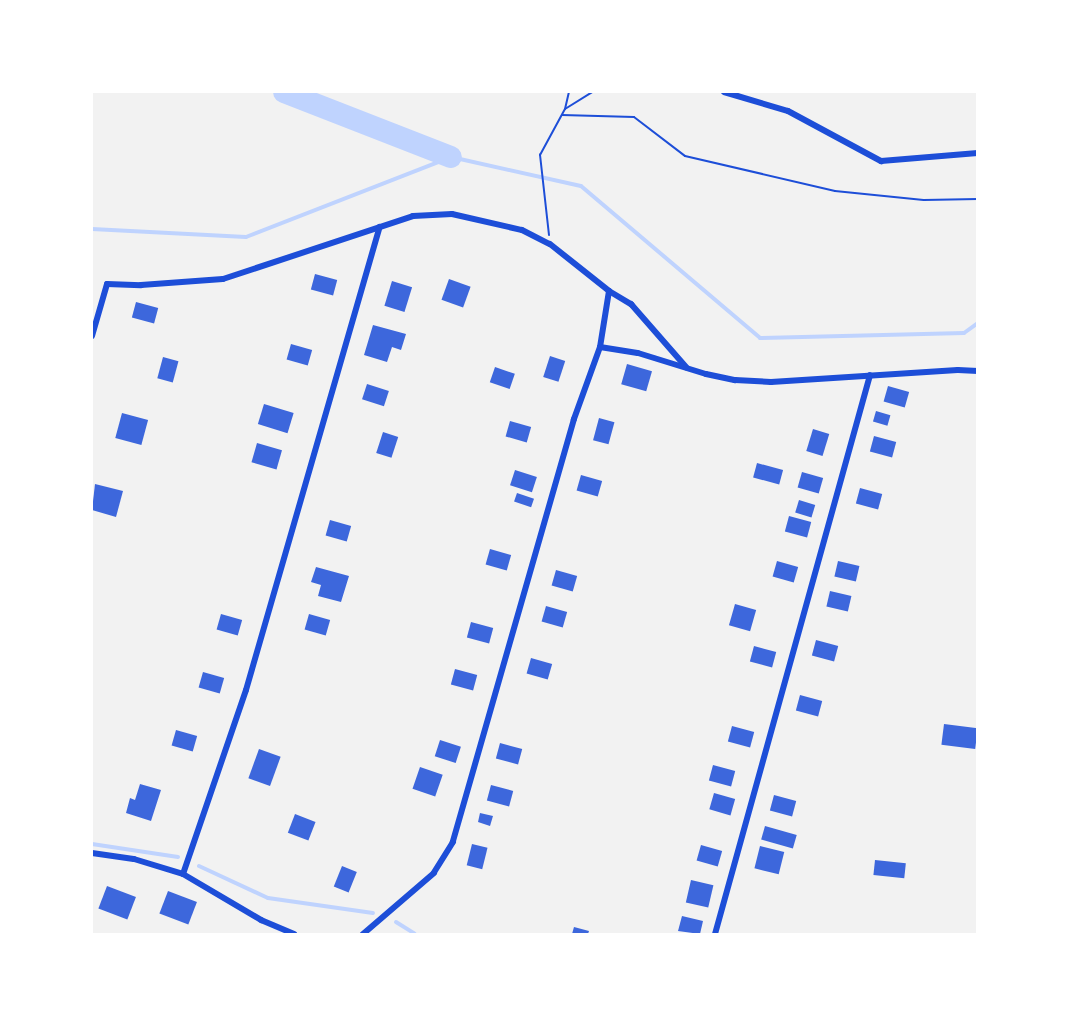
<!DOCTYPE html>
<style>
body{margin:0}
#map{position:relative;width:1069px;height:1026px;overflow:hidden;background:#f2f2f2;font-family:Commissioner,sans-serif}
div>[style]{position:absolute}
.stream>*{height:4px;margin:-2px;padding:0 2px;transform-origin:2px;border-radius:2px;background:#bfd3fe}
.river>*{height:22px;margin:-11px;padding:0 11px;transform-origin:11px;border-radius:11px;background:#bfd3fe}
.building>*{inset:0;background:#3d67dc;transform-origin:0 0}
.path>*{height:2px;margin:-1px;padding:0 1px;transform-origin:1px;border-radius:1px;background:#1d4ed8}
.minor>*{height:6px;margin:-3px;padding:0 3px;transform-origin:3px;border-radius:3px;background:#1d4ed8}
span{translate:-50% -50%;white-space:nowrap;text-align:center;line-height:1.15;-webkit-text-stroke:4.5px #fff;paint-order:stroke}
.frame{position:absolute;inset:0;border:93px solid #fff;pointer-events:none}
</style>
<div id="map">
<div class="stream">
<div style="left:92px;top:229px;width:154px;rotate:3deg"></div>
<div style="left:246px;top:237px;width:220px;rotate:-21.3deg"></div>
<div style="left:451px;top:157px;width:133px;rotate:12.6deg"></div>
<div style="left:581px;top:186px;width:235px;rotate:40.3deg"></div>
<div style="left:760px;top:338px;width:204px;rotate:-1.4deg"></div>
<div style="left:964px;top:333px;width:17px;rotate:-36deg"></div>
<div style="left:92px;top:844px;width:87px;rotate:8.6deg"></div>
<div style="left:199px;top:866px;width:76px;rotate:24.9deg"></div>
<div style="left:268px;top:898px;width:106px;rotate:8.1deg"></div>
<div style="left:396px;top:922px;width:22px;rotate:32deg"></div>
</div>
<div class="river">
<div style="left:284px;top:92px;width:179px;rotate:21.3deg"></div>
</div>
<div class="building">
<div style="left:315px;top:274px;width:23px;height:16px;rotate:15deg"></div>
<div style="left:449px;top:279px;width:23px;height:22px;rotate:20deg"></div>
<div style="left:392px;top:281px;width:21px;height:26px;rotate:17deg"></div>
<div style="left:136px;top:302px;width:23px;height:16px;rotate:15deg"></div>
<div style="clip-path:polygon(373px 325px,406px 334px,401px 350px,392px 347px,387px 362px,364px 355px)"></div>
<div style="left:291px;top:344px;width:22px;height:16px;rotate:16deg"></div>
<div style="left:550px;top:356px;width:16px;height:22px;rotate:18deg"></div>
<div style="left:163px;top:357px;width:16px;height:22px;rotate:15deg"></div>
<div style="left:627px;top:364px;width:26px;height:21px;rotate:16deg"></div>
<div style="left:495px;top:367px;width:21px;height:16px;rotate:19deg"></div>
<div style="left:367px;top:384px;width:23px;height:16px;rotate:18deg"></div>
<div style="left:888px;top:386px;width:22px;height:16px;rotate:16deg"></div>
<div style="left:264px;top:404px;width:31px;height:21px;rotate:17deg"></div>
<div style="left:876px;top:411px;width:15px;height:11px;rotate:16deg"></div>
<div style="left:122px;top:413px;width:27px;height:26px;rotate:15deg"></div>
<div style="left:599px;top:418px;width:16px;height:23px;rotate:15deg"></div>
<div style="left:510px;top:421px;width:22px;height:16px;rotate:16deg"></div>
<div style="left:813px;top:429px;width:17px;height:23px;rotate:17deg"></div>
<div style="left:383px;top:432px;width:16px;height:22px;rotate:18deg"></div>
<div style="left:874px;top:436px;width:23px;height:16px;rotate:15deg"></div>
<div style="left:257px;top:443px;width:26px;height:20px;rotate:16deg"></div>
<div style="left:757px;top:463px;width:27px;height:15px;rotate:15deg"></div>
<div style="left:515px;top:470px;width:23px;height:16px;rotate:18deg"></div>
<div style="left:802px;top:472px;width:22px;height:16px;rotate:16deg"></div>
<div style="left:581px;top:475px;width:22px;height:16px;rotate:16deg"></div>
<div style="clip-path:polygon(95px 484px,123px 491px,116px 517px,92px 510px)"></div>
<div style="left:860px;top:488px;width:23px;height:16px;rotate:15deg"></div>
<div style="left:517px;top:493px;width:18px;height:9px;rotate:19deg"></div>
<div style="left:799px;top:500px;width:17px;height:13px;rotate:17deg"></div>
<div style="left:789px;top:516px;width:23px;height:16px;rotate:15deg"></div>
<div style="left:330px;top:520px;width:22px;height:16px;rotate:16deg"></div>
<div style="left:490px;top:549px;width:22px;height:16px;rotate:16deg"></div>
<div style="left:777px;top:561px;width:22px;height:16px;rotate:16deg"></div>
<div style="left:838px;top:561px;width:22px;height:16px;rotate:13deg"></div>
<div style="clip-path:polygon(316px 567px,349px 576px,341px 602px,318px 596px,321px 585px,311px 582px)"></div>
<div style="left:556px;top:570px;width:22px;height:16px;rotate:16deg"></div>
<div style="left:830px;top:591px;width:22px;height:16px;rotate:13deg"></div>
<div style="left:735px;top:604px;width:22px;height:22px;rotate:16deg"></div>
<div style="left:546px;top:606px;width:22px;height:16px;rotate:16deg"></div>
<div style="left:221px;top:614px;width:22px;height:16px;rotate:16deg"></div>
<div style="left:309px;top:614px;width:22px;height:16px;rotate:16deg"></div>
<div style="left:471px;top:622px;width:23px;height:16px;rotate:15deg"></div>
<div style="left:816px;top:640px;width:23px;height:16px;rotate:15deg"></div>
<div style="left:754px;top:646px;width:23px;height:16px;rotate:15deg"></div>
<div style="left:531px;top:658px;width:22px;height:16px;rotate:16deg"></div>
<div style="left:455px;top:669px;width:23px;height:16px;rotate:15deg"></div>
<div style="left:203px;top:672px;width:22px;height:16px;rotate:16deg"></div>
<div style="left:800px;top:695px;width:23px;height:16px;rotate:15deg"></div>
<div style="left:944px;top:724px;width:34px;height:21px;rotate:7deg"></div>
<div style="left:732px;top:726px;width:23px;height:16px;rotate:15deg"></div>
<div style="left:176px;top:730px;width:22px;height:16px;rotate:16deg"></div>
<div style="left:440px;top:740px;width:22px;height:17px;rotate:18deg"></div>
<div style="left:500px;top:743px;width:23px;height:16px;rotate:15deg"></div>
<div style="left:259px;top:749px;width:23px;height:31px;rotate:20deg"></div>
<div style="left:713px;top:765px;width:23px;height:16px;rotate:15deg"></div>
<div style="left:420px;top:767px;width:24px;height:23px;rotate:19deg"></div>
<div style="clip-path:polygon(140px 784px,161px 790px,151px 821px,126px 813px,130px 798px,135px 800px)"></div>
<div style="left:491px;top:785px;width:23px;height:16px;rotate:15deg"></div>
<div style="left:714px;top:793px;width:22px;height:17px;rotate:16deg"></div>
<div style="left:774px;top:795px;width:23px;height:16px;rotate:15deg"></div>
<div style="clip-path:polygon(480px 813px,493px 816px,490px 826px,478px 822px)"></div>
<div style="left:295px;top:814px;width:22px;height:20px;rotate:21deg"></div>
<div style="left:765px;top:826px;width:33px;height:14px;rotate:16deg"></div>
<div style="left:472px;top:844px;width:16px;height:22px;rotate:14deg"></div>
<div style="left:701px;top:845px;width:22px;height:16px;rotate:16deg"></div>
<div style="left:760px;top:846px;width:25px;height:23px;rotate:14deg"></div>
<div style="left:875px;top:860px;width:31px;height:15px;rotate:6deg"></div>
<div style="left:342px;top:866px;width:16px;height:22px;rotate:22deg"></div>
<div style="left:691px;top:880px;width:23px;height:23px;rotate:13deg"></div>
<div style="left:107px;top:886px;width:31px;height:24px;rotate:21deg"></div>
<div style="left:168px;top:891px;width:31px;height:24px;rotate:21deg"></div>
<div style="clip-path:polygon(682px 916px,703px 921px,700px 934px,678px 931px)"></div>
<div style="clip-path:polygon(574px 927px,589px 931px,588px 934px,572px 934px)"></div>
</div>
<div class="path">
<div style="left:565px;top:109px;width:17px;rotate:-77deg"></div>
<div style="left:562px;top:115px;width:72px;rotate:1.6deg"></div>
<div style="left:634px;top:117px;width:64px;rotate:37.4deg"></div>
<div style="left:685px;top:156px;width:154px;rotate:13.1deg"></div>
<div style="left:835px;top:191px;width:89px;rotate:5.8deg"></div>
<div style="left:924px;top:200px;width:54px;rotate:-1.1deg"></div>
<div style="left:549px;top:235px;width:81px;rotate:-96.4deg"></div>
<div style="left:540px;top:155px;width:52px;rotate:-61.5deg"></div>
<div style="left:565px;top:109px;width:32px;rotate:-32deg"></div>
</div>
<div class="minor">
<div style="left:724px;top:92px;width:67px;rotate:16.5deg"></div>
<div style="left:788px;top:111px;width:106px;rotate:28.3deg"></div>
<div style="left:881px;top:161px;width:97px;rotate:-4.7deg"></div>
<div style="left:609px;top:291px;width:26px;rotate:31deg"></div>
<div style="left:631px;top:304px;width:84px;rotate:48.9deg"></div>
<div style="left:92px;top:336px;width:54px;rotate:-73.9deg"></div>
<div style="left:107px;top:284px;width:34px;rotate:2deg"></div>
<div style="left:141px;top:285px;width:82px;rotate:-4.2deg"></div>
<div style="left:223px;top:279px;width:200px;rotate:-18.3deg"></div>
<div style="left:413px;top:216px;width:39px;rotate:-3deg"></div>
<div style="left:452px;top:214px;width:72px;rotate:12.9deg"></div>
<div style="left:522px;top:230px;width:31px;rotate:27deg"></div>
<div style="left:550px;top:244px;width:75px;rotate:38.5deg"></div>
<div style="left:609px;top:291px;width:57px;rotate:99.1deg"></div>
<div style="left:600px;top:347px;width:77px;rotate:109.9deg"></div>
<div style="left:574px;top:419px;width:440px;rotate:106deg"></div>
<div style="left:453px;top:842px;width:36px;rotate:122deg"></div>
<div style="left:434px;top:873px;width:94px;rotate:139.3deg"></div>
<div style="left:600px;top:347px;width:38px;rotate:9deg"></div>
<div style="left:638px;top:353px;width:71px;rotate:17.2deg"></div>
<div style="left:706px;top:374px;width:30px;rotate:12deg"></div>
<div style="left:735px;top:380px;width:36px;rotate:3deg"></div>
<div style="left:771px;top:382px;width:187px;rotate:-3.7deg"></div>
<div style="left:958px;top:370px;width:20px;rotate:3deg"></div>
<div style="left:92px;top:853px;width:42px;rotate:8.1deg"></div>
<div style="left:134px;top:859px;width:51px;rotate:17deg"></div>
<div style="left:183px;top:874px;width:91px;rotate:30.5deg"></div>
<div style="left:261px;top:920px;width:36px;rotate:23deg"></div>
<div style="left:183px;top:874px;width:194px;rotate:-71.1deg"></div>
<div style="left:246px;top:690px;width:482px;rotate:-73.9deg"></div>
<div style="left:715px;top:934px;width:580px;rotate:-74.5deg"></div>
</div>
<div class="frame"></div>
</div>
